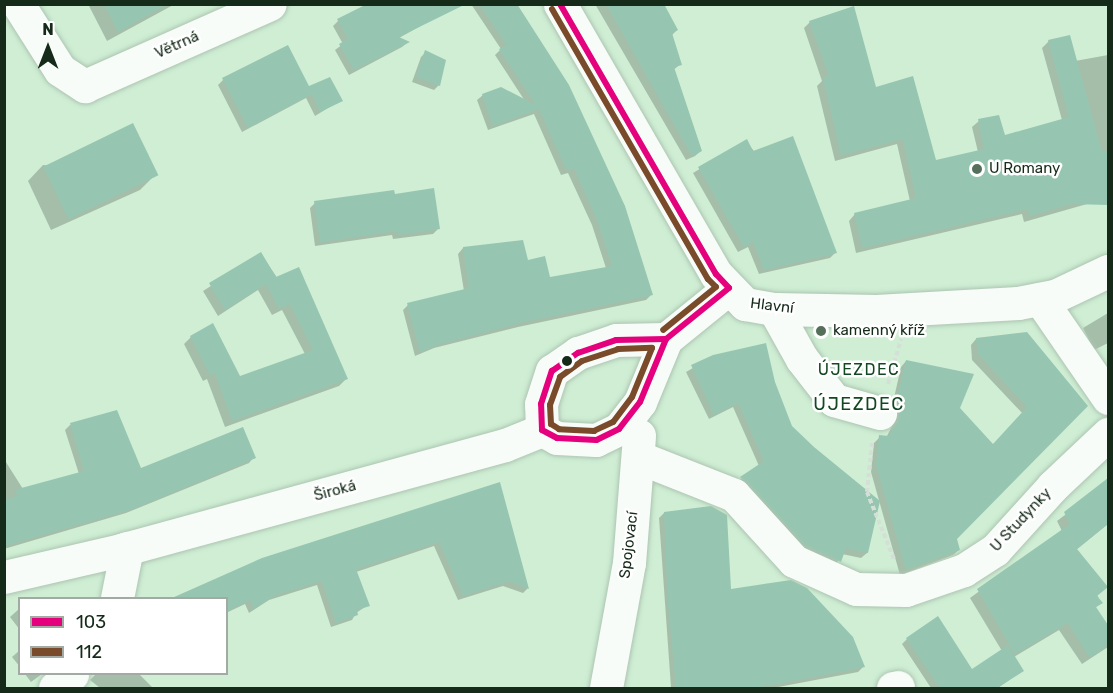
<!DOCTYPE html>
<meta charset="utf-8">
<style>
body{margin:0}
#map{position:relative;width:1113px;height:693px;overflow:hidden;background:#cfeed4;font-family:Rubik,sans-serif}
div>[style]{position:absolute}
.shadow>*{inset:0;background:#0003}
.building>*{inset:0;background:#96c6b1;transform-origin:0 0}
.path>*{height:4px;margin-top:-2px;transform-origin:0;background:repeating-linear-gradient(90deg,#d5dfd7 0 4.5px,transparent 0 7.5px)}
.roads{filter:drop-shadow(0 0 2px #adc5b1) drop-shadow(0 0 2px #adc5b1)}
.minor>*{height:33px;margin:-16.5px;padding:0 16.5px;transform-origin:16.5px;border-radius:16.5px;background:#f8fcf9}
.bus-1>*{height:6px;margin:-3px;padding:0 3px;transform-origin:3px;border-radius:3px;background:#e5007d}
.bus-2>*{height:6px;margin:-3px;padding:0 3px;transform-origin:3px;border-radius:3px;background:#7a4b2a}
.dots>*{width:16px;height:16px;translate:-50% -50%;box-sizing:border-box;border:3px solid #fff;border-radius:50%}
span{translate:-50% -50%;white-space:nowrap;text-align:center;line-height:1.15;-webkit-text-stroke:5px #fff;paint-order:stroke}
.street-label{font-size:15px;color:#152a19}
.poi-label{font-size:15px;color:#152a19}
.left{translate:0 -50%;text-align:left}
.neighbourhood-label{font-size:16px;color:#124821;letter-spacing:1.5px}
.quarter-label{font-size:18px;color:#124821;letter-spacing:1.5px}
.frame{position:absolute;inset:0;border:6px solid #152a19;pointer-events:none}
.legend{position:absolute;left:18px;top:597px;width:210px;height:78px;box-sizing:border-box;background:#fff;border:2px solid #a1aaa3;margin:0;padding:8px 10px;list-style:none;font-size:18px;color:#152a19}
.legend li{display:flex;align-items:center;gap:12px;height:30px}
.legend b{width:30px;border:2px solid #a1aaa3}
.north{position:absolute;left:18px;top:18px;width:60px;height:60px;-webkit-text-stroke:4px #fff;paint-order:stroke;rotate:0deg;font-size:16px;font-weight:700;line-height:24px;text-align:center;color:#152a19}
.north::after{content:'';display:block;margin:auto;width:21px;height:27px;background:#152a19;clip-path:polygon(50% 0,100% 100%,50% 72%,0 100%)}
</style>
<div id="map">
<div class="shadow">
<div style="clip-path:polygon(88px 4px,175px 4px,107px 41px)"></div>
<div style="clip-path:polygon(471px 4px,516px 4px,651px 295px,646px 300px,518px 327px,434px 348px,415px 356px,403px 310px,408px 305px,464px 291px,458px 254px,463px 248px,527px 262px,549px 279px,606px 268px,592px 225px,568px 173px,561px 175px,534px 114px,488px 130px,477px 100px,483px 95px,525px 101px,495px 55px,501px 49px)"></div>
<div style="clip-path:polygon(595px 4px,662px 4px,677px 30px,671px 36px,681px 64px,673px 70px,701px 151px,695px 156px,686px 160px)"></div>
<div style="clip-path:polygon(431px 20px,399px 38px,407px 43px,402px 47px,349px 75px,335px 50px,343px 44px,333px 26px,338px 21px)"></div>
<div style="clip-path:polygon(810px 22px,875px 89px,935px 162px,978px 152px,972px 127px,979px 121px,1004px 136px,1062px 120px,1042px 48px,1049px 41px,1075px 61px,1108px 55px,1108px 198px,1024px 222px,1022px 214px,856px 253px,849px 221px,855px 214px,910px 201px,897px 144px,835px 161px,817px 86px,822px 81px,804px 28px)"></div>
<div style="clip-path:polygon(426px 52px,439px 85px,434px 90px,412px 82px,421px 57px)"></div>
<div style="clip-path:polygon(223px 80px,309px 88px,341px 100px,315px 116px,306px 98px,242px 132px,218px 85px)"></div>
<div style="clip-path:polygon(746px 141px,835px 253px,830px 258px,759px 274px,748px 247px,738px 252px,693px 173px)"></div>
<div style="clip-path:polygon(43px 165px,156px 174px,140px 190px,51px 230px,28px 181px)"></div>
<div style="clip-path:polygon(393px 196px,438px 229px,433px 234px,393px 239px,392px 235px,315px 246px,310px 208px,315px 203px)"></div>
<div style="clip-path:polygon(261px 254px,346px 379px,339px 386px,225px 427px,207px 379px,203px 381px,184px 344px,191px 337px,213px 325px,239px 378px,305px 354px,282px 310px,272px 315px,258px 290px,218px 316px,203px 291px)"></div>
<div style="clip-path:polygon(1108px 313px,1108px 343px,1094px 350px,1083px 328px)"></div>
<div style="clip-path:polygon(976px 339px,1086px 406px,956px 539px,959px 550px,953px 555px,900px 575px,871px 472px,874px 443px,880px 437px,886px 438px,893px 424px,891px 411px,901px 367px,906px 361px,958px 409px,993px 446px,1023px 414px,972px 360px,971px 345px)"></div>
<div style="clip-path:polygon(714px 356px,774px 382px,791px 426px,813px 448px,879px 501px,867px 553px,861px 558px,842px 554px,835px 566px,800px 550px,736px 483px,759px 466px,733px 407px,709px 419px,686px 372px)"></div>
<div style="clip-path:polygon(116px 412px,141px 470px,254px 457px,249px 463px,126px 513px,4px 549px,4px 459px,23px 489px,79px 474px,65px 430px,70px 425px)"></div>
<div style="clip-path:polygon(1108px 482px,1108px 524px,1076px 550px,1101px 603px,1095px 608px,1108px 628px,1108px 647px,1082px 664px,1059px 630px,1014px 657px,1022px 671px,998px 688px,931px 688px,902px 644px,907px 639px,972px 671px,1002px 651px,970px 598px,1062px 531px,1057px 521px)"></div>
<div style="clip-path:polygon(499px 483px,528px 588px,523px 593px,503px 586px,458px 600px,434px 546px,356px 572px,368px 605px,356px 613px,352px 620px,331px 627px,317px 585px,269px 600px,249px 613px,245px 604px,226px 613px,226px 598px,176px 598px,262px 560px)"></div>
<div style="clip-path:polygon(664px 513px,730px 591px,863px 667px,858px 672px,773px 688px,671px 688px,659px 518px)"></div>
<div style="clip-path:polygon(20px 608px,20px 630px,10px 617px)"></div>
<div style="clip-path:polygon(20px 650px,20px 667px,12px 657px)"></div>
<div style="clip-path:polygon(25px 674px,42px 674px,31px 682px)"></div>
<div style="clip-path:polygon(96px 674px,139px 674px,153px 688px,100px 688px,90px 680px)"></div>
</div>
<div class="building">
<div style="clip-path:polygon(104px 4px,168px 4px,118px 32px)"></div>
<div style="clip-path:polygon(367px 4px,466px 4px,399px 37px,410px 42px,354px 70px,339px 44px,348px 39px,337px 19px)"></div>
<div style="clip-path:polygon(479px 4px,517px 4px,569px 85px,625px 206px,653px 295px,524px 322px,440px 344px,420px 352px,407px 303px,469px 288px,463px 247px,523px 240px,528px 260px,545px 256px,550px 277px,612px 266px,597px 220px,574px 168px,567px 171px,539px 109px,493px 126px,482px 94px,501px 87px,536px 105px,499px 49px,507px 45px)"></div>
<div style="clip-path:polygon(606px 4px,664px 4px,678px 30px,672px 33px,682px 65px,674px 67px,702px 151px,692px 156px)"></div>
<div style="clip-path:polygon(854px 6px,876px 87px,913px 76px,936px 160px,984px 149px,978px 119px,999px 115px,1005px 135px,1069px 117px,1048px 40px,1070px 35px,1102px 152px,1108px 151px,1108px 205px,1071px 204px,1030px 216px,1028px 209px,862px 248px,854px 213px,916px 198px,903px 139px,841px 155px,823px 78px,829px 76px,809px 21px)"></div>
<div style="clip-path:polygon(288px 45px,309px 86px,330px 77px,343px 101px,320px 112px,312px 94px,248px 128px,222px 78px)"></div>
<div style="clip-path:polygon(425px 50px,446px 60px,440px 86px,416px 77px)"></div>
<div style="left:133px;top:123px;width:58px;height:100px;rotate:64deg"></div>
<div style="clip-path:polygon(793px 136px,837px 253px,764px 270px,753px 242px,744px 247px,698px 167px,747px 139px,753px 151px)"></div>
<div style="clip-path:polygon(434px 188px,440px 229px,398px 235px,397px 231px,320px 242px,314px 201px,394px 190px,395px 194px)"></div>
<div style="clip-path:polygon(261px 252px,276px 277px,299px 267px,348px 379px,232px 421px,215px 373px,210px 375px,190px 336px,213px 323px,240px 376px,313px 350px,290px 304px,279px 309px,266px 284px,225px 310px,209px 283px)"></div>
<div style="clip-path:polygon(1027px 332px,1088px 406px,957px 539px,960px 550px,906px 570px,876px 465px,879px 435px,889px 436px,898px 418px,896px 404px,906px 360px,974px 374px,960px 408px,993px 444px,1027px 407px,978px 354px,976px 338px)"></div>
<div style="clip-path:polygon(766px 343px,775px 382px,792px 426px,814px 447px,880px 501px,868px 553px,846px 548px,841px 562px,805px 546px,740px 477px,764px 461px,738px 403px,714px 415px,691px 365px,713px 355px)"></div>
<div style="clip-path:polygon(117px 410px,141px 468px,243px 427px,256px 458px,133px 509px,4px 546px,4px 500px,18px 496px,14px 490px,84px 471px,70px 423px)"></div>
<div style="clip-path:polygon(1108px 478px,1108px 524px,1077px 549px,1108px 587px,1097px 596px,1103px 603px,1096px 607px,1108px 625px,1108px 645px,1090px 658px,1068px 623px,1015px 654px,977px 589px,1070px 524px,1064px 512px)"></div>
<div style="clip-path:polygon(500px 482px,529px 589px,509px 581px,463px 596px,439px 542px,356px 569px,370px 606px,357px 610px,358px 615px,336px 623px,322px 581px,276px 595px,254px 609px,250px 600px,226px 612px,226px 598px,172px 598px,262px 558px)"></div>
<div style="clip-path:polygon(711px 506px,727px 515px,731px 589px,791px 580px,807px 588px,853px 637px,865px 667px,756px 688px,676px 688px,668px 604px,664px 512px)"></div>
<div style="clip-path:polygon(938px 616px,972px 669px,1008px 645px,1024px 671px,997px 688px,940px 688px,906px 638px)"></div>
</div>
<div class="path">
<div style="left:888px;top:384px;width:47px;rotate:-73.9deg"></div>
<div style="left:872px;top:443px;width:49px;rotate:95.8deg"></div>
<div style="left:867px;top:492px;width:72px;rotate:68.1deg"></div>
</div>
<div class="roads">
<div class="minor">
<div style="left:18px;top:4px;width:78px;rotate:57.5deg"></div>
<div style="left:60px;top:70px;width:30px;rotate:33deg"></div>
<div style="left:85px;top:86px;width:202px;rotate:-23.9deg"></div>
<div style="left:560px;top:4px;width:312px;rotate:60deg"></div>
<div style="left:716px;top:274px;width:42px;rotate:46deg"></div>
<div style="left:745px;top:304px;width:29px;rotate:10deg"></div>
<div style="left:774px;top:309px;width:102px;rotate:1.1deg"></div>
<div style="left:876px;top:311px;width:142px;rotate:-3.2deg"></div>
<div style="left:1018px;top:303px;width:38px;rotate:-11deg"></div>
<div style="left:1055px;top:296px;width:59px;rotate:-25.3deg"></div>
<div style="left:1040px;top:299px;width:120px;rotate:55.5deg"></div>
<div style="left:774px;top:309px;width:57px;rotate:60.8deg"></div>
<div style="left:802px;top:359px;width:52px;rotate:52deg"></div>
<div style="left:834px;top:400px;width:48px;rotate:15.8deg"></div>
<div style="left:542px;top:430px;width:26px;rotate:-92deg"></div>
<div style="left:541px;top:404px;width:35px;rotate:-72deg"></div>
<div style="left:552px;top:371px;width:32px;rotate:-35deg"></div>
<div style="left:578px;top:353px;width:40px;rotate:-18.9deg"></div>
<div style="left:616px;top:340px;width:50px;rotate:-1.1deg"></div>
<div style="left:638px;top:457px;width:103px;rotate:21.6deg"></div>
<div style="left:734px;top:495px;width:89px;rotate:47.7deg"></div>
<div style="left:794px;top:561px;width:68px;rotate:24.3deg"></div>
<div style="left:856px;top:589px;width:50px;rotate:1.1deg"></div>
<div style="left:906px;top:590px;width:61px;rotate:-19deg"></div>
<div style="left:964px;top:570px;width:37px;rotate:-33deg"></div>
<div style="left:995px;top:550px;width:86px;rotate:-47.8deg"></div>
<div style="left:1053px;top:486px;width:76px;rotate:-43.4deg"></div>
<div style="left:4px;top:577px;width:120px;rotate:-13deg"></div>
<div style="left:121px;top:550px;width:398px;rotate:-15.3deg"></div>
<div style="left:505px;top:445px;width:40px;rotate:-22deg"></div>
<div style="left:542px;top:430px;width:17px;rotate:28deg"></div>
<div style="left:557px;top:438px;width:39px;rotate:3deg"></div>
<div style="left:596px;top:440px;width:25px;rotate:-26deg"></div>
<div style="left:619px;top:429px;width:34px;rotate:-52deg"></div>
<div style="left:640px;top:402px;width:68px;rotate:-67.6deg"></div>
<div style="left:666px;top:339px;width:81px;rotate:-39deg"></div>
<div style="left:117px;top:598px;width:51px;rotate:-78.7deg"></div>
<div style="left:55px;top:688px;width:22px;rotate:-39deg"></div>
<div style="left:606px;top:688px;width:127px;rotate:-79.6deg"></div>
<div style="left:629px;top:563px;width:128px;rotate:-85.5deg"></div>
<div style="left:893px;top:688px;width:5px;rotate:-11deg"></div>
</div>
</div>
<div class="bus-1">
<div style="left:560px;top:4px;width:312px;rotate:60deg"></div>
<div style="left:716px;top:274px;width:19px;rotate:47deg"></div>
<div style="left:729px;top:288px;width:81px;rotate:141deg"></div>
<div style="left:666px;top:339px;width:68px;rotate:112.4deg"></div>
<div style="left:640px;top:402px;width:34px;rotate:128deg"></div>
<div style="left:619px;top:429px;width:25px;rotate:154deg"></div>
<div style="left:596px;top:440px;width:39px;rotate:-177deg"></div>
<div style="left:557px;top:438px;width:17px;rotate:-152deg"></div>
<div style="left:542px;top:430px;width:26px;rotate:-92deg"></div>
<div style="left:541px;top:404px;width:35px;rotate:-72deg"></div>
<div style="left:552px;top:371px;width:32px;rotate:-35deg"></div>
<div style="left:578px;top:353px;width:40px;rotate:-18.9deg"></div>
<div style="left:616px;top:340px;width:50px;rotate:-1.1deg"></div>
</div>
<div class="bus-2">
<div style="left:552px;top:9px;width:312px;rotate:60deg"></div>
<div style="left:708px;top:279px;width:11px;rotate:45deg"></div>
<div style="left:716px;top:287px;width:68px;rotate:140.9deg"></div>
<div style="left:652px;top:348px;width:53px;rotate:112.2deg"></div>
<div style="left:632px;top:397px;width:31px;rotate:127deg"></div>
<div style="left:613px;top:422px;width:21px;rotate:155deg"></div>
<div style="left:594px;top:431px;width:35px;rotate:-177deg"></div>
<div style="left:559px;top:429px;width:9px;rotate:-148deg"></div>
<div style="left:551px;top:424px;width:19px;rotate:-93deg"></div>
<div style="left:550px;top:405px;width:30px;rotate:-70deg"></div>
<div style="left:560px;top:377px;width:27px;rotate:-36deg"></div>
<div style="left:582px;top:361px;width:38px;rotate:-18deg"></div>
<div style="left:618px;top:349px;width:34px;rotate:-2deg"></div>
</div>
<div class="dots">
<div style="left:977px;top:169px;background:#566f5a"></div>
<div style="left:821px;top:331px;background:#566f5a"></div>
<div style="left:567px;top:361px;background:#152a19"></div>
</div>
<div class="street-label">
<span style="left:177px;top:45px;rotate:-24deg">Větrná</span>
<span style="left:772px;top:306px;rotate:7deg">Hlavní</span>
<span style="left:335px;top:491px;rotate:-15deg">Široká</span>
<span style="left:1021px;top:520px;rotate:-47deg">U Studynky</span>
<span style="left:629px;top:545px;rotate:-83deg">Spojovací</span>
</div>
<div class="poi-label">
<span class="left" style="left:989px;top:169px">U Romany</span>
<span class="left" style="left:833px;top:331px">kamenný kříž</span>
</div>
<div class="neighbourhood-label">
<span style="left:859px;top:370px">ÚJEZDEC</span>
</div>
<div class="quarter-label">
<span style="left:859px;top:404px">ÚJEZDEC</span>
</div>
<div class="frame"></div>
<ul class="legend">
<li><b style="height:8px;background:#e5007d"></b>103</li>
<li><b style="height:8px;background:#7a4b2a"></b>112</li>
</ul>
<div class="north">N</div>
</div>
